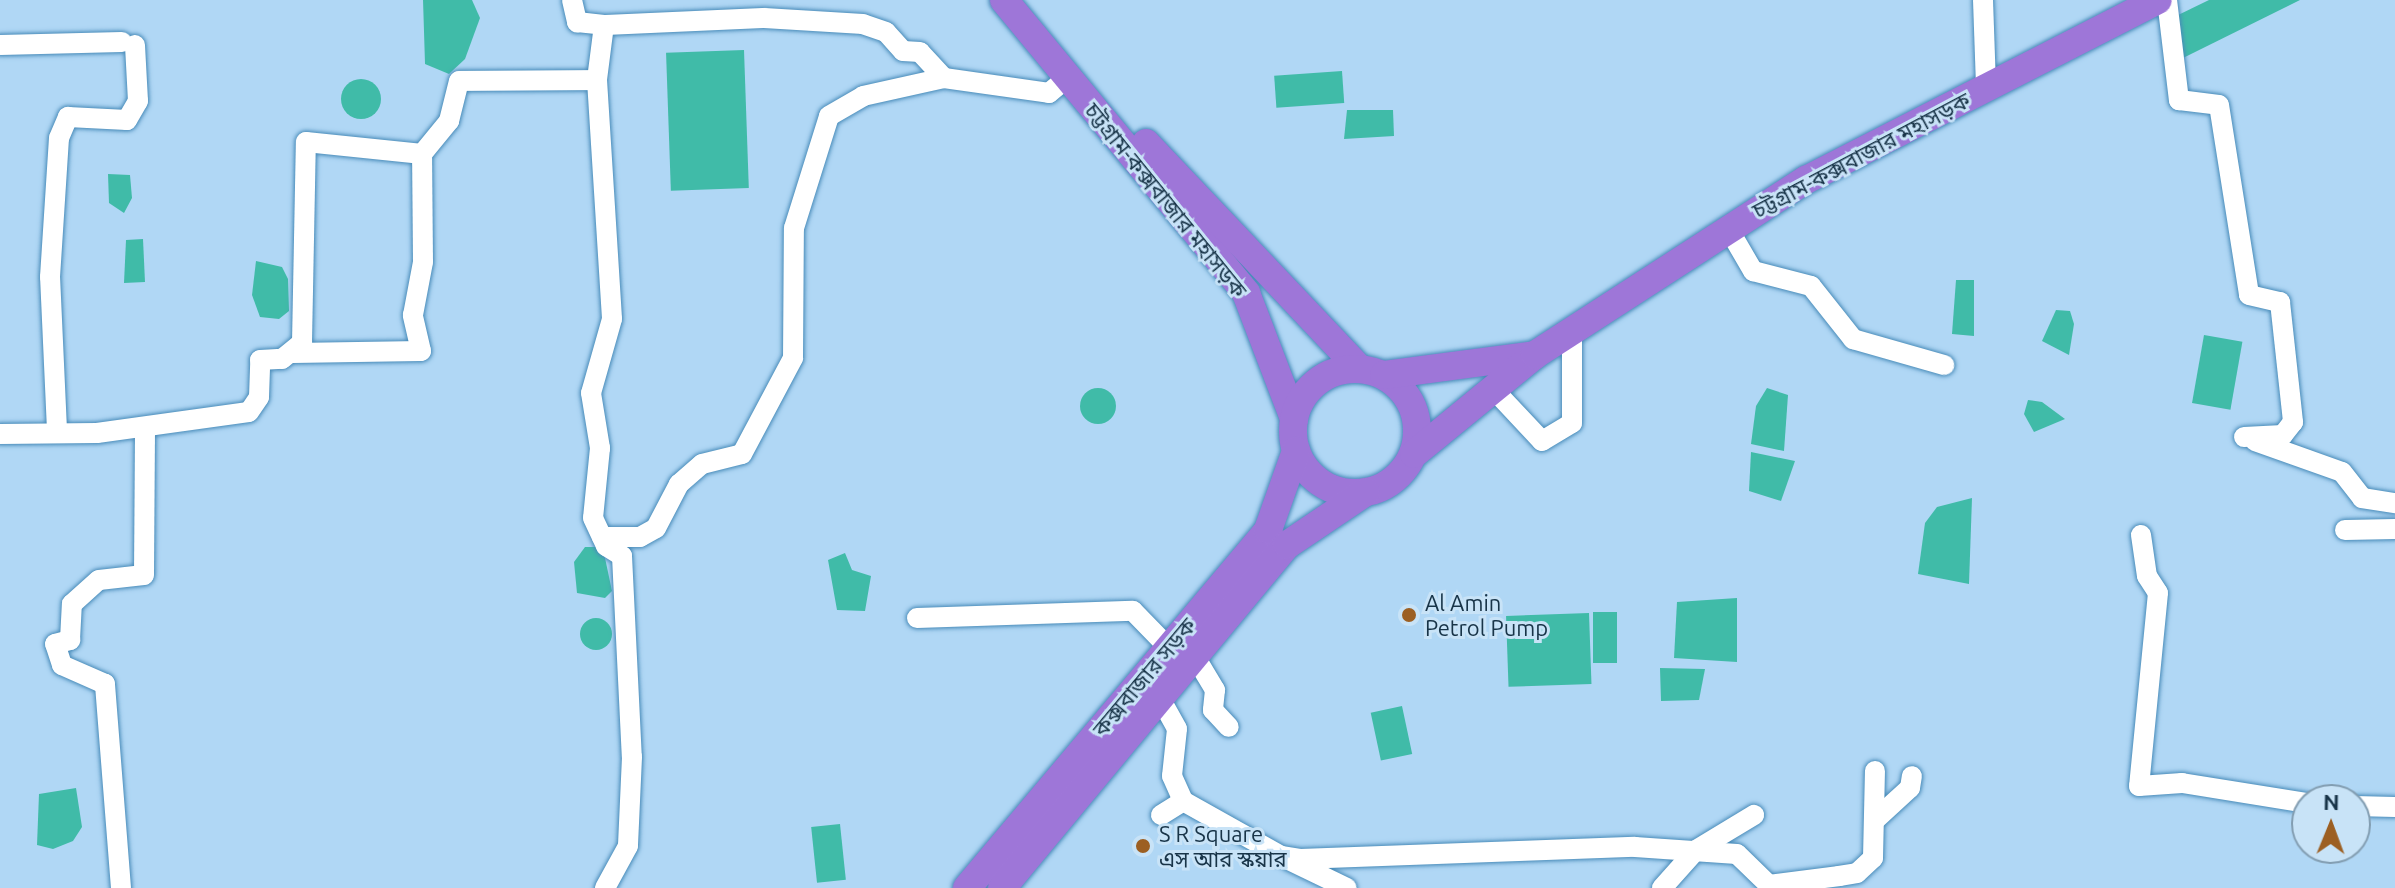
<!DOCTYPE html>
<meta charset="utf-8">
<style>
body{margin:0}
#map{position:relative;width:2395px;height:888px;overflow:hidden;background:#b0d7f5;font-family:Ubuntu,"Noto Sans Bengali",sans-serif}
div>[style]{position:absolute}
.water>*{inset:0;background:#40bba8;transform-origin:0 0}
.round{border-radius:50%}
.roads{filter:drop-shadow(0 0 2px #488bb9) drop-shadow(0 0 2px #488bb9)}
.minor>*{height:20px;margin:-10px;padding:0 10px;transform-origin:10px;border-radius:10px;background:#fff}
.highway>*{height:28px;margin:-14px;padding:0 14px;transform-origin:14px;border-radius:14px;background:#9e76d8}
.highway>.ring{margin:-14px;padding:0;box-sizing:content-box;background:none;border:28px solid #9e76d8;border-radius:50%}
.dots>*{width:22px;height:22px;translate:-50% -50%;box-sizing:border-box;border:4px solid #c8e3f7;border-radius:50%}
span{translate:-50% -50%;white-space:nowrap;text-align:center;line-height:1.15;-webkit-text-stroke:6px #c8e3f7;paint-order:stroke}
.street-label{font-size:22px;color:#183448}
.poi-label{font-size:22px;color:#183448}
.left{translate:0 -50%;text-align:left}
.north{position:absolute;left:2291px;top:784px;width:80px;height:80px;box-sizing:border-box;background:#c8e3f7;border:2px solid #829db1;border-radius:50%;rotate:1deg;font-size:22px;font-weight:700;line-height:32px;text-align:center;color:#183448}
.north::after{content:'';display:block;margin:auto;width:28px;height:36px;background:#9c5f22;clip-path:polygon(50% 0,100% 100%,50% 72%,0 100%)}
</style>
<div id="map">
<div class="water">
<div style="clip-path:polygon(423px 0,472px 0,480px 18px,465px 59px,449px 74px,425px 64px)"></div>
<div style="clip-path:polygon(2209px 0,2300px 0,2183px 58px,2174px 17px)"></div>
<div style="left:744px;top:50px;width:138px;height:78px;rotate:88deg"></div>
<div style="left:1342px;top:71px;width:32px;height:68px;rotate:86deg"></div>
<div class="round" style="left:341px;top:79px;width:40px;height:40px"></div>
<div style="clip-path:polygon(1347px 110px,1393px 110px,1394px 136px,1344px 139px)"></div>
<div style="clip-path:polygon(108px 174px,130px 175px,132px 198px,124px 213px,109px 203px)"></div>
<div style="clip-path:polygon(143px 239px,145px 282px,124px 283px,126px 240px)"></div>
<div style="clip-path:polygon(256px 261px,282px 267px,288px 279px,289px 311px,279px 319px,260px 317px,252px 295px)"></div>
<div style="clip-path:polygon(1956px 280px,1974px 280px,1974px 336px,1952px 334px)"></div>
<div style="clip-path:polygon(2056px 310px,2070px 311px,2074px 324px,2069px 355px,2042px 341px)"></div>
<div style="left:2204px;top:335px;width:39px;height:69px;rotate:10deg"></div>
<div style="clip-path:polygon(1767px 388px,1788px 395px,1784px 451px,1751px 444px,1756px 406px)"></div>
<div class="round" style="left:1080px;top:388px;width:36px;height:36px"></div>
<div style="clip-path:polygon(2028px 400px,2042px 402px,2065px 419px,2034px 432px,2024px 414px)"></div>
<div style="clip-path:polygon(1751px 452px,1795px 461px,1781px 501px,1749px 491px)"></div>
<div style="clip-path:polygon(1972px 498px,1969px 584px,1918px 574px,1925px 523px,1937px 507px)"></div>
<div style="clip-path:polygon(585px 547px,599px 547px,605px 558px,612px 591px,605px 598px,577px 593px,574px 562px)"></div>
<div style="clip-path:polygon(845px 553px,852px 570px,871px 576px,865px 611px,837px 610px,828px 560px)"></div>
<div style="clip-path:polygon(1737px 598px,1737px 662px,1674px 658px,1677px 602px)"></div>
<div style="left:1593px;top:612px;width:24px;height:51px"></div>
<div style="left:1589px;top:613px;width:71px;height:83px;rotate:88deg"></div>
<div class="round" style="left:580px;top:618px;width:32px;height:32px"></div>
<div style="clip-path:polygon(1660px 668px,1705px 669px,1699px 700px,1661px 701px)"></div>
<div style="left:1402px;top:706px;width:49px;height:32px;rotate:78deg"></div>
<div style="clip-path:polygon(76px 788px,82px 827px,73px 841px,53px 849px,37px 845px,39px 794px)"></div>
<div style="left:840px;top:824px;width:56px;height:29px;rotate:84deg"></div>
</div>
<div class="roads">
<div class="minor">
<div style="left:572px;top:0;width:23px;rotate:77deg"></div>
<div style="left:577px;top:22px;width:27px;rotate:6deg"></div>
<div style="left:604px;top:25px;width:55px;rotate:97.3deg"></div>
<div style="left:597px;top:80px;width:239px;rotate:86.4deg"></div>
<div style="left:612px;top:319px;width:77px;rotate:105.8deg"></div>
<div style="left:591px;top:393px;width:56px;rotate:80.7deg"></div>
<div style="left:600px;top:448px;width:70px;rotate:95.7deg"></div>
<div style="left:593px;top:518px;width:31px;rotate:65deg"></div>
<div style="left:606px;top:546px;width:19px;rotate:32deg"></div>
<div style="left:622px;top:556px;width:201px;rotate:87.2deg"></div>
<div style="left:632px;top:757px;width:89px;rotate:92.6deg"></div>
<div style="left:628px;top:846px;width:48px;rotate:118.7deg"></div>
<div style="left:1983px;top:0;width:88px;rotate:88deg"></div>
<div style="left:2167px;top:0;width:101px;rotate:83.2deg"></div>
<div style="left:2179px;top:100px;width:40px;rotate:7.1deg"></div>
<div style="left:2219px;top:105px;width:192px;rotate:81deg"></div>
<div style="left:2249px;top:295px;width:32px;rotate:13deg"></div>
<div style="left:2280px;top:302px;width:121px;rotate:83.8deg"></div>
<div style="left:2293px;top:422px;width:16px;rotate:128deg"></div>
<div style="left:2283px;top:435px;width:39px;rotate:177deg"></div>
<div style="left:0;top:45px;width:122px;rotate:-1.4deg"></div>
<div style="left:944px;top:78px;width:106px;rotate:8.1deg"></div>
<div style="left:1049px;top:93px;width:23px;rotate:-40deg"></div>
<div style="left:1728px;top:228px;width:50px;rotate:59.8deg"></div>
<div style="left:1753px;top:271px;width:60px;rotate:14.5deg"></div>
<div style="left:1811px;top:286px;width:68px;rotate:51.6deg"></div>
<div style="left:1853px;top:339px;width:95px;rotate:15.9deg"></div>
<div style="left:293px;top:353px;width:128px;rotate:-0.9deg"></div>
<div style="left:421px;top:351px;width:37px;rotate:-103deg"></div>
<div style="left:413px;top:315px;width:54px;rotate:-79.3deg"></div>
<div style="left:423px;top:262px;width:108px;rotate:-90.5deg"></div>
<div style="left:1496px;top:392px;width:67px;rotate:46.8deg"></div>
<div style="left:1542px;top:441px;width:35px;rotate:-31deg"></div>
<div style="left:1572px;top:423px;width:89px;rotate:-90deg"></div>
<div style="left:57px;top:430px;width:153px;rotate:-92.6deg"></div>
<div style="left:50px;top:277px;width:139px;rotate:-86.3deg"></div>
<div style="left:59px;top:138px;width:23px;rotate:-67deg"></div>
<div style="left:68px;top:117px;width:59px;rotate:2.9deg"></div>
<div style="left:127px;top:120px;width:22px;rotate:-60deg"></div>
<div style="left:138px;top:101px;width:56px;rotate:-93.1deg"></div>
<div style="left:0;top:434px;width:97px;rotate:-0.6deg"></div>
<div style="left:97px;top:433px;width:153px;rotate:-7.9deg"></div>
<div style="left:249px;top:412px;width:18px;rotate:-56deg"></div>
<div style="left:259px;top:397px;width:37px;rotate:-88deg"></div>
<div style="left:260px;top:360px;width:22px;rotate:-3deg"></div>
<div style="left:282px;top:359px;width:26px;rotate:-39deg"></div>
<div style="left:302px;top:343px;width:201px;rotate:-88.9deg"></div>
<div style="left:306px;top:142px;width:117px;rotate:5.9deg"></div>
<div style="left:422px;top:154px;width:43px;rotate:-50.7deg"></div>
<div style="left:449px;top:121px;width:41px;rotate:-76deg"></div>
<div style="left:459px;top:81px;width:138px;rotate:-0.4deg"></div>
<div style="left:2255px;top:441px;width:92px;rotate:19.6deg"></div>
<div style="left:2342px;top:472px;width:33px;rotate:52deg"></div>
<div style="left:2362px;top:498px;width:33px;rotate:9deg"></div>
<div style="left:2345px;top:530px;width:50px;rotate:-1.1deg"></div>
<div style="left:2141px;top:535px;width:41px;rotate:81.7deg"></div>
<div style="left:2147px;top:576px;width:20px;rotate:57deg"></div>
<div style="left:2158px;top:593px;width:194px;rotate:95.6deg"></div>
<div style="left:2139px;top:786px;width:43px;rotate:-4deg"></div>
<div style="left:2182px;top:783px;width:127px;rotate:9.1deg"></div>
<div style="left:602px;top:537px;width:38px"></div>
<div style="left:640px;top:537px;width:18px;rotate:-29deg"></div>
<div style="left:656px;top:528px;width:50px;rotate:-62.4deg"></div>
<div style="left:679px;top:484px;width:30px;rotate:-41deg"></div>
<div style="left:702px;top:464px;width:41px;rotate:-14deg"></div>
<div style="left:742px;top:454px;width:109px;rotate:-62deg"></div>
<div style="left:793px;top:358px;width:130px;rotate:-89.6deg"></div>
<div style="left:794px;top:228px;width:117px;rotate:-72.6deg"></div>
<div style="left:829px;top:116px;width:39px;rotate:-30deg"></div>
<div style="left:863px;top:96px;width:83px;rotate:-12.5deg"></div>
<div style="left:944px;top:78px;width:35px;rotate:-133deg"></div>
<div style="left:920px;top:52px;width:17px;rotate:-177deg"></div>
<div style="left:903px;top:51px;width:25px;rotate:-132deg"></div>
<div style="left:886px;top:32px;width:24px;rotate:-161deg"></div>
<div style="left:863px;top:24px;width:99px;rotate:-176.5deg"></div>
<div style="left:764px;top:18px;width:160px;rotate:177.5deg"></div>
<div style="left:917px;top:618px;width:216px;rotate:-1.9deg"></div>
<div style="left:1133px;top:611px;width:52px;rotate:45.8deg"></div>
<div style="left:1194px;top:655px;width:41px;rotate:59deg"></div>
<div style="left:1215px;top:690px;width:20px;rotate:96deg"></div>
<div style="left:1213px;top:710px;width:23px;rotate:47deg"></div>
<div style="left:1160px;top:698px;width:35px;rotate:61deg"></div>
<div style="left:1177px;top:729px;width:47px;rotate:96.1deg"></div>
<div style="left:1172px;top:776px;width:27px;rotate:66deg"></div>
<div style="left:1183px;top:801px;width:112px;rotate:29.3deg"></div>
<div style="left:1281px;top:856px;width:19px;rotate:9deg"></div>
<div style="left:1300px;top:859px;width:335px;rotate:-2.1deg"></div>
<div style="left:1635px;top:847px;width:102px;rotate:3.9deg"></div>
<div style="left:1737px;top:854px;width:45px;rotate:44.1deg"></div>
<div style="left:1769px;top:885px;width:71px;rotate:-7.3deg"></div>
<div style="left:1839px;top:876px;width:18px;rotate:-9deg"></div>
<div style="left:1857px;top:873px;width:22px;rotate:-43deg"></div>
<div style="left:1873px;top:858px;width:87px;rotate:-88.7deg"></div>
<div style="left:2355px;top:806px;width:40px;rotate:1.4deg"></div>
<div style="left:1161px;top:815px;width:26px;rotate:-32deg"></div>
<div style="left:1876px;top:819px;width:46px;rotate:-42.4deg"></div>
<div style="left:1910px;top:788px;width:12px;rotate:-81deg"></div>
<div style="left:1289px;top:860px;width:64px;rotate:25.8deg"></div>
<div style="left:121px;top:888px;width:205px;rotate:-94.5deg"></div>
<div style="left:105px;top:684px;width:47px;rotate:-156.2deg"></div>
<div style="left:62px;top:665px;width:22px;rotate:-108deg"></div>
<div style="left:55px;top:644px;width:16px;rotate:-15deg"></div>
<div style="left:70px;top:640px;width:36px;rotate:-87deg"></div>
<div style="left:72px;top:604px;width:36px;rotate:-42deg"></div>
<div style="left:99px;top:580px;width:45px;rotate:-6.3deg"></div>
<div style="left:144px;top:575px;width:147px;rotate:-89.6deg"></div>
<div style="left:1662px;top:888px;width:51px;rotate:-48.2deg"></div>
<div style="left:1696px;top:850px;width:68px;rotate:-31.1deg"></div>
</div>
<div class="highway">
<div style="left:1004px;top:0;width:380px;rotate:50.4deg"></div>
<div style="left:1246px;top:293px;width:135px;rotate:69.1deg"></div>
<div style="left:1146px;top:143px;width:310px;rotate:46.6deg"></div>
<div class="ring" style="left:1293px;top:369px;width:96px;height:96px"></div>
<div style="left:1384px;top:375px;width:152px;rotate:-7.5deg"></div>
<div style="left:1414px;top:454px;width:156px;rotate:-39.3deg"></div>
<div style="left:1535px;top:355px;width:323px;rotate:-32.9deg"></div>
<div style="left:1806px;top:180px;width:395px;rotate:-27.1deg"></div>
<div style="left:967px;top:888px;width:468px;rotate:-49.9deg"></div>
<div style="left:1268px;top:530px;width:84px;rotate:-70.5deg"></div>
<div style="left:1002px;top:888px;width:446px;rotate:-50.3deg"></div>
<div style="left:1287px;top:545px;width:95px;rotate:-33.9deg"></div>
</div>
</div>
<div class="dots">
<div style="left:1409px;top:615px;background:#9c5f22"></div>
<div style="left:1143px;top:846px;background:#9c5f22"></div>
</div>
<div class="street-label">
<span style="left:1861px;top:155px;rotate:-28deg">চট্টগ্রাম-কক্সবাজার মহাসড়ক</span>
<span style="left:1166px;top:200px;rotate:51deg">চট্টগ্রাম-কক্সবাজার মহাসড়ক</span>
<span style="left:1144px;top:677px;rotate:-50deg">কক্সবাজার সড়ক</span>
</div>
<div class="poi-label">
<span class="left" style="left:1425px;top:615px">Al Amin<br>Petrol Pump</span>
<span class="left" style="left:1159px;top:846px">S R Square<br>এস আর স্কয়ার</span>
</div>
<div class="north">N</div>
</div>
